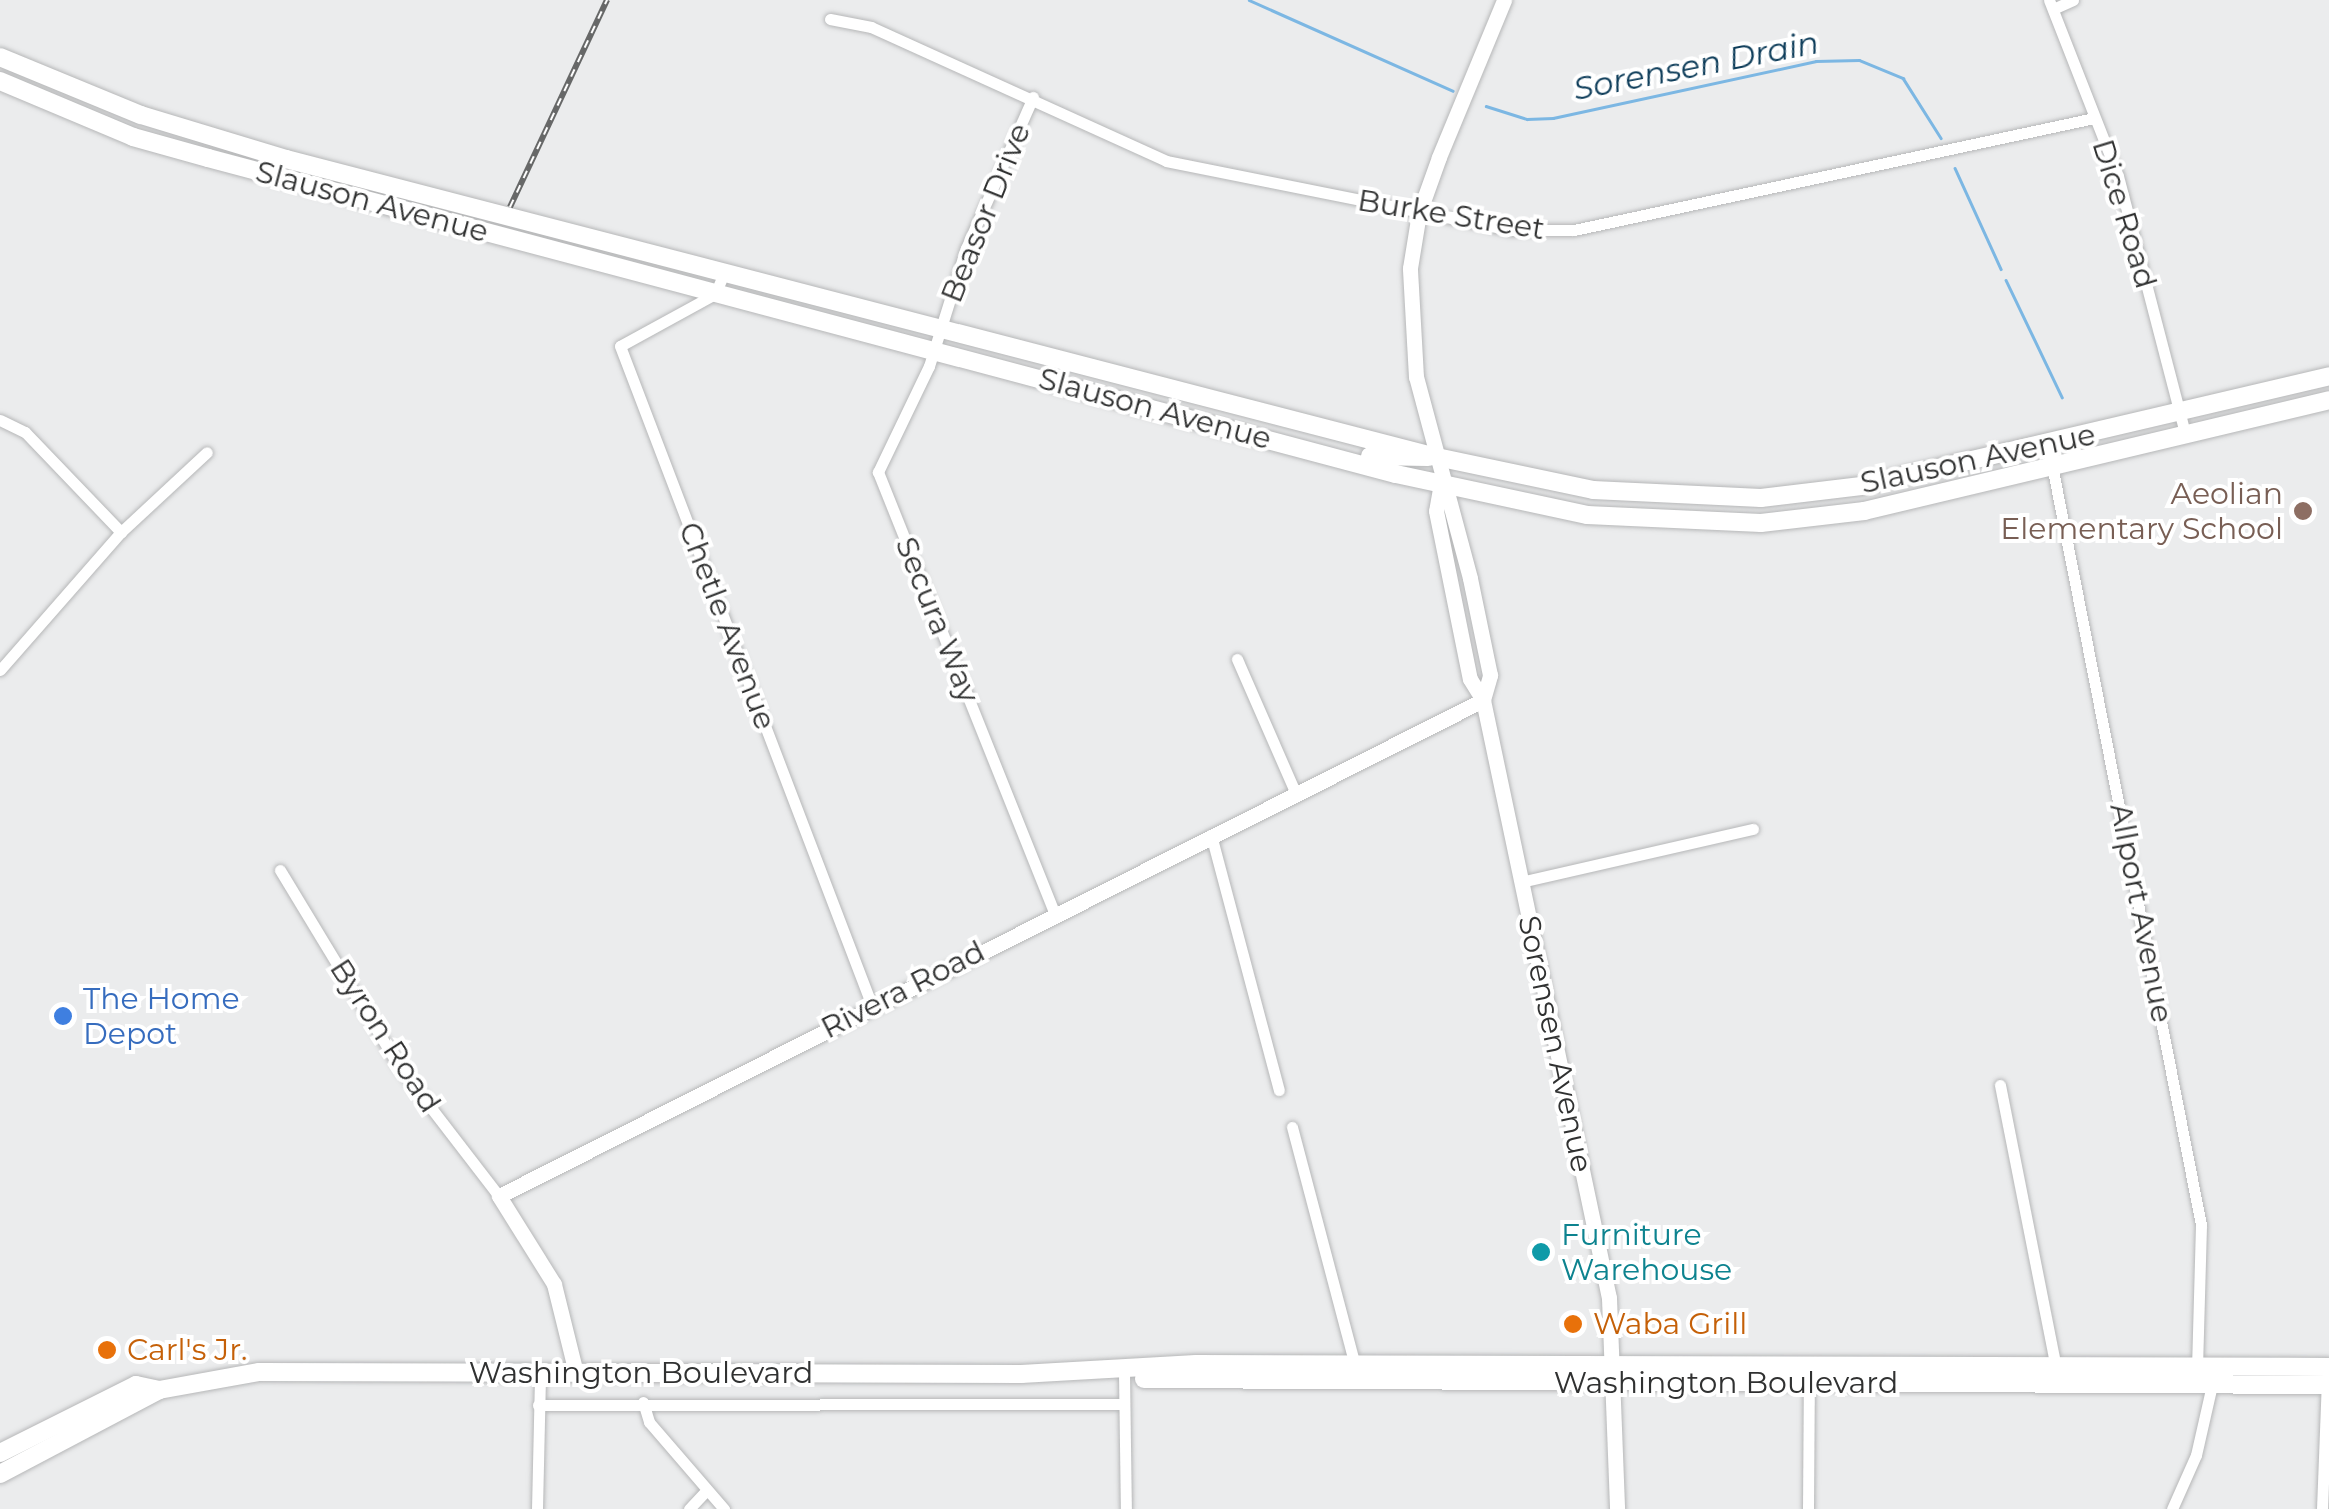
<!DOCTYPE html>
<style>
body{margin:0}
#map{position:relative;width:2329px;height:1509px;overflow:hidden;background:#ebeced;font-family:Montserrat,sans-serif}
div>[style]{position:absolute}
.stream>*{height:2.5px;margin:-1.25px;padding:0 1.25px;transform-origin:1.25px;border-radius:1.25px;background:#7cb7e3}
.roads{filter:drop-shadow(0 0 2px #b6b7b8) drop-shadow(0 0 2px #b6b7b8)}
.minor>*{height:11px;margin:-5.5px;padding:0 5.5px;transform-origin:5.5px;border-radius:5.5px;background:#fff}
.tertiary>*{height:15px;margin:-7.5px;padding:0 7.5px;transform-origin:7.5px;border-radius:7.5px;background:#fff}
.primary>*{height:18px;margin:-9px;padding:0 9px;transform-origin:9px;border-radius:9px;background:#fff}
.rail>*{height:6px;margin-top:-3px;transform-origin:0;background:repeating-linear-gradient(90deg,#fff 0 8px,#676868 0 16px);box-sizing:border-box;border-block:2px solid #676868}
.dots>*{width:28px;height:28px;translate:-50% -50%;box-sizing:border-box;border:5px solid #fff;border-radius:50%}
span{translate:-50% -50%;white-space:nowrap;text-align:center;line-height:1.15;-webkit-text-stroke:8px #fff;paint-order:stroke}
.street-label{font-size:30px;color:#303131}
.education-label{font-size:30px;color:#785e54}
.right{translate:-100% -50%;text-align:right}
.shop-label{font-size:30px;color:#366cbe}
.left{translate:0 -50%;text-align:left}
.culture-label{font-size:30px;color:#0d838f}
.food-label{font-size:30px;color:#c56008}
.water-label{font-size:32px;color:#0e3d5a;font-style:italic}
</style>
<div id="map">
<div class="stream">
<div style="left:1249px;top:0;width:223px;rotate:24deg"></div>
<div style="left:1486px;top:106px;width:43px;rotate:17.6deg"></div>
<div style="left:1527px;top:119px;width:26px;rotate:-2deg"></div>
<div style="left:1553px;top:118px;width:269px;rotate:-12.2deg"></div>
<div style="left:1816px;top:61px;width:43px;rotate:-1.3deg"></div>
<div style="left:1859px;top:60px;width:48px;rotate:22.2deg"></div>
<div style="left:1903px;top:78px;width:71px;rotate:57.7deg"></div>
<div style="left:1955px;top:168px;width:111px;rotate:65.5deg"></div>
<div style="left:2006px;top:280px;width:130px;rotate:64.4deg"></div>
</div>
<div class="roads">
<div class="minor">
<div style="left:2049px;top:0;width:189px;rotate:68.6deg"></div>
<div style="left:2118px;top:176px;width:267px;rotate:75.4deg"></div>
<div style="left:2053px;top:9px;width:22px;rotate:-24deg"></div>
<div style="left:830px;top:19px;width:42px;rotate:11deg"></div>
<div style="left:871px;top:27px;width:324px;rotate:24.4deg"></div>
<div style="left:1166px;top:161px;width:351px;rotate:11.3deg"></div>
<div style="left:1510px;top:230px;width:64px"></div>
<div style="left:1574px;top:230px;width:532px;rotate:-12.15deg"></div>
<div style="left:1033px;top:97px;width:165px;rotate:113.9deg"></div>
<div style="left:966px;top:248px;width:124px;rotate:107.4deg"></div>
<div style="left:929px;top:366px;width:118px;rotate:115.7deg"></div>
<div style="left:878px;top:472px;width:473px;rotate:68.2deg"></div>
<div style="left:724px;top:273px;width:23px;rotate:113deg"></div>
<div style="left:715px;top:294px;width:108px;rotate:151.3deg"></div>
<div style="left:620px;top:346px;width:706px;rotate:69.1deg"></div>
<div style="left:0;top:420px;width:28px;rotate:26deg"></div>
<div style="left:25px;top:432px;width:139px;rotate:46.2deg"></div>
<div style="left:2048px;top:445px;width:795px;rotate:78.9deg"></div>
<div style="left:2201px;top:1225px;width:145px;rotate:91.6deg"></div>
<div style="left:1237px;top:659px;width:145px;rotate:66.4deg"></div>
<div style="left:0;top:670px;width:184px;rotate:-48.8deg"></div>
<div style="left:121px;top:532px;width:117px;rotate:-42.9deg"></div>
<div style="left:1211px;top:835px;width:264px;rotate:75.1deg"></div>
<div style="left:280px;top:870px;width:228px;rotate:58.8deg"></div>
<div style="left:398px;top:1065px;width:165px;rotate:52.4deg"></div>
<div style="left:1521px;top:882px;width:238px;rotate:-12.9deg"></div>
<div style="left:2000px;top:1085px;width:288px;rotate:78.8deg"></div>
<div style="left:1292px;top:1127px;width:246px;rotate:75.2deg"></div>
<div style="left:1124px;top:1373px;width:136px;rotate:89.2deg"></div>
<div style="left:643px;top:1402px;width:21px;rotate:73deg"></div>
<div style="left:649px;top:1422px;width:115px;rotate:49.2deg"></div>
<div style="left:538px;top:1405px;width:584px;rotate:-0.1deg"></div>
<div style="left:537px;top:1509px;width:136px;rotate:-88.7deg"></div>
<div style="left:689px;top:1509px;width:25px;rotate:-47deg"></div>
<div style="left:1808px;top:1509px;width:131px;rotate:-89.6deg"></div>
<div style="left:2172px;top:1509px;width:59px;rotate:-66deg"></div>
<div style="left:2196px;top:1455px;width:77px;rotate:-77.2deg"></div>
<div style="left:2322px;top:1509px;width:131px;rotate:-87.8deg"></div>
</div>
<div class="tertiary">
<div style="left:1441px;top:483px;width:28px;rotate:100deg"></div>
<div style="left:1436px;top:511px;width:171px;rotate:78.6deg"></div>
<div style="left:1470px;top:679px;width:25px;rotate:58deg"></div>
<div style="left:1483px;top:700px;width:611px;rotate:78.1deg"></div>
<div style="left:1609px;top:1298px;width:211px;rotate:87.8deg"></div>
<div style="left:1483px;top:700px;width:26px;rotate:-74deg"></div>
<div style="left:1490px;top:675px;width:99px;rotate:-101.7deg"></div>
<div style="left:1470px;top:578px;width:208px;rotate:-105deg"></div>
<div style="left:1416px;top:377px;width:109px;rotate:-93.2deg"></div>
<div style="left:1410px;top:268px;width:56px;rotate:-80.7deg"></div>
<div style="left:1419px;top:213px;width:59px;rotate:-70.3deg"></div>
<div style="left:1439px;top:157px;width:170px;rotate:-67.5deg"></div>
<div style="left:576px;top:1373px;width:92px;rotate:-103.9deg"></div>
<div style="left:554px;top:1284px;width:104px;rotate:-122deg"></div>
<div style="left:499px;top:1196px;width:1102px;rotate:-26.75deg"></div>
</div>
<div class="primary">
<div style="left:0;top:57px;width:152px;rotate:22.4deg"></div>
<div style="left:141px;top:115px;width:152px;rotate:16.9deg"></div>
<div style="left:286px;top:159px;width:1184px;rotate:14.53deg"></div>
<div style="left:1432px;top:456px;width:165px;rotate:11.9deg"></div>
<div style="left:1593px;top:490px;width:168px;rotate:2.7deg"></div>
<div style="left:1761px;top:498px;width:101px;rotate:-6.8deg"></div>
<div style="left:1861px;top:486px;width:481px;rotate:-13.2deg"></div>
<div style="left:0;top:81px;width:144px;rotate:22.8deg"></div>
<div style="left:133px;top:137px;width:78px;rotate:15.6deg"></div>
<div style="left:208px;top:158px;width:1229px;rotate:14.9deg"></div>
<div style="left:1396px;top:474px;width:195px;rotate:12.1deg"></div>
<div style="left:1587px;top:515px;width:174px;rotate:2.6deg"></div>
<div style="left:1761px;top:523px;width:104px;rotate:-6.6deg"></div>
<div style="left:1864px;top:511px;width:478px;rotate:-13.4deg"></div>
<div style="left:1370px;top:456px;width:58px;rotate:1deg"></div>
<div style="left:1144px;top:1379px;width:1185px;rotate:0.29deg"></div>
<div style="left:0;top:1453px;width:152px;rotate:-26.6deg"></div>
<div style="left:136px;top:1385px;width:24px;rotate:12deg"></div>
<div style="left:159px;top:1390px;width:102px;rotate:-10.2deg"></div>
<div style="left:259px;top:1372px;width:762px;rotate:0.15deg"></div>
<div style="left:1021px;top:1374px;width:175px;rotate:-3.3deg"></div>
<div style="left:1196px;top:1364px;width:1133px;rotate:0.15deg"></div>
<div style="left:0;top:1474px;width:180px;rotate:-27.8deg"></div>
</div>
</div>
<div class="rail">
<div style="left:510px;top:207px;width:229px;rotate:-64.9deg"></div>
</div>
<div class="dots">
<div style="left:2303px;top:511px;background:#8d6e63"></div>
<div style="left:63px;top:1016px;background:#3f7fe0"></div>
<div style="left:1541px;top:1252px;background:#0f9aa8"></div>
<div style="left:1573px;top:1324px;background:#e8710a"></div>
<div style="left:107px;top:1350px;background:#e8710a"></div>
</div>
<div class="street-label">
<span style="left:372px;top:202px;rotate:15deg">Slauson Avenue</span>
<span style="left:986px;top:213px;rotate:-68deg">Beasor Drive</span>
<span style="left:2124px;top:214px;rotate:73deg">Dice Road</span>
<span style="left:1451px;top:215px;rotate:9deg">Burke Street</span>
<span style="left:1155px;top:409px;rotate:15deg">Slauson Avenue</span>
<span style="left:1978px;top:459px;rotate:-12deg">Slauson Avenue</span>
<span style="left:937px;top:620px;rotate:68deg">Secura Way</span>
<span style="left:727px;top:626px;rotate:69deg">Chetle Avenue</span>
<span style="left:2141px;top:913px;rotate:79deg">Allport Avenue</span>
<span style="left:903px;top:990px;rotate:-27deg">Rivera Road</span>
<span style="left:385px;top:1036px;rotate:57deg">Byron Road</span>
<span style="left:1555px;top:1044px;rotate:78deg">Sorensen Avenue</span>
<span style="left:641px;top:1373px">Washington Boulevard</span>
<span style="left:1726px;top:1383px">Washington Boulevard</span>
</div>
<div class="education-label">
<span class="right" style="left:2283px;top:511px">Aeolian<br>Elementary School</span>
</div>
<div class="shop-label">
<span class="left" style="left:83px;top:1016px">The Home<br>Depot</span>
</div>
<div class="culture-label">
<span class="left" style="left:1561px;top:1252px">Furniture<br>Warehouse</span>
</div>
<div class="food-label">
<span class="left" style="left:1593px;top:1324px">Waba Grill</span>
<span class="left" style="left:127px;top:1350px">Carl's Jr.</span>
</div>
<div class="water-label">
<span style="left:1696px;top:66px;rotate:-11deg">Sorensen Drain</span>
</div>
</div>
